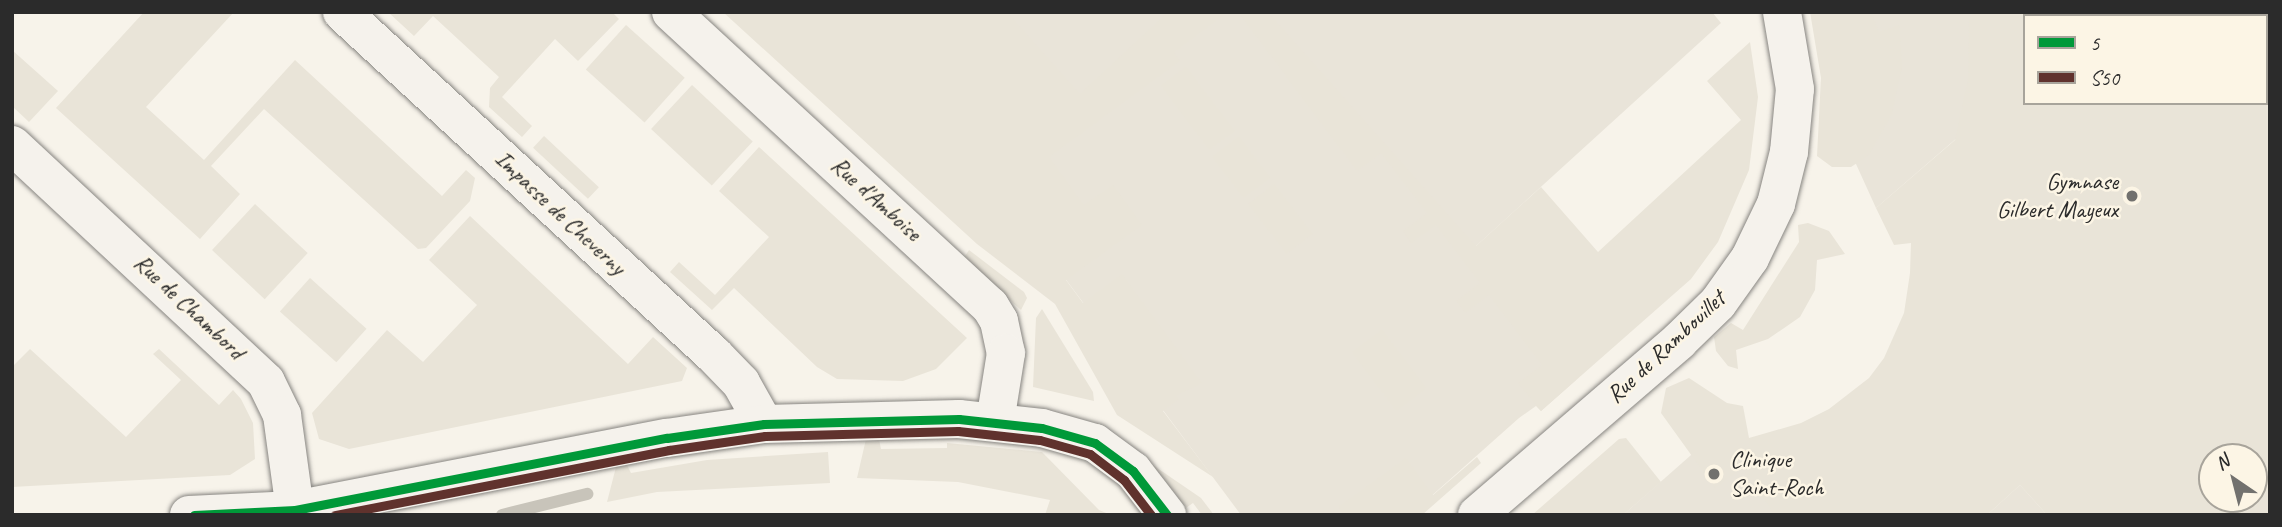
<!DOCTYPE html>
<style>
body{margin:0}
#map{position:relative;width:2282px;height:527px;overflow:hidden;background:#f7f3ea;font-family:Caveat,sans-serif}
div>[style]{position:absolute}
.built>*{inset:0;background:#e9e4d9}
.green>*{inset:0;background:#e9e4d8;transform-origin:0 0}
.stream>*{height:12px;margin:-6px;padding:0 6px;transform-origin:6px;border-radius:6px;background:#c8c4ba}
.roads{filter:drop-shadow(0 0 2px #878581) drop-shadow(0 0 2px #878581)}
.minor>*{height:38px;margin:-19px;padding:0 19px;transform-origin:19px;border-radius:19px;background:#f5f2ec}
.bus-1>*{height:9px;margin:-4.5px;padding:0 4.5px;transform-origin:4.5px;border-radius:4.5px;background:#009939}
.bus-2>*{height:9px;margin:-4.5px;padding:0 4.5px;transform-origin:4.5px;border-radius:4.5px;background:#60322d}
.dots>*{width:19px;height:19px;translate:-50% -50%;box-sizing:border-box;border:4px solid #fcf5e5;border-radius:50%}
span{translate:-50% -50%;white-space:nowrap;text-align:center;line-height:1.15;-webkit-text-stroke:5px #fcf5e5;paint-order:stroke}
.poi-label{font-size:24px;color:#2b2b2b}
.right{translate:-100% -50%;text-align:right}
.left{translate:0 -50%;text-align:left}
.street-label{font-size:24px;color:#2b2b2b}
.frame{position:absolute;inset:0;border:14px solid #2b2b2b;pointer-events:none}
.legend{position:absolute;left:2023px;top:14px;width:245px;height:91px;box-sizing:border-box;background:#fcf5e5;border:2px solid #a8a49b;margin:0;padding:9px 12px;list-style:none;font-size:21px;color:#2b2b2b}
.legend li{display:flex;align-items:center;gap:14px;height:35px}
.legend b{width:35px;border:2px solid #a8a49b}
.north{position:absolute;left:2198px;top:443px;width:70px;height:70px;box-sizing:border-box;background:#fcf5e5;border:2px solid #a8a49b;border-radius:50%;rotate:325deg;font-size:19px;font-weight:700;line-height:28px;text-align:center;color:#2b2b2b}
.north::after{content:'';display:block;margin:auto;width:24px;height:32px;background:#72716e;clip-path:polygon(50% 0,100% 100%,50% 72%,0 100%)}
</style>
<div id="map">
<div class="built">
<div style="clip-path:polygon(867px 12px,1712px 12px,1721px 23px,1476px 246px,1576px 380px,1541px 411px,1536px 406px,1519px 418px,1410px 515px,1241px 515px)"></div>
<div style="clip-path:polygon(1850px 12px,2102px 12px,2025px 16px,2025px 79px,1876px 208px,1846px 142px)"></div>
<div style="clip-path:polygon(1724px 426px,1787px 515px,1623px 515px)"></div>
<div style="clip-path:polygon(2020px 485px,2047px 515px,1987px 515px)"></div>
</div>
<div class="green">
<div style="clip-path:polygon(144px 12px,234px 12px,146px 107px,204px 160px,295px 60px,442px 196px,466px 170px,475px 178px,470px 201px,426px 248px,418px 249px,264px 109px,211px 166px,240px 194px,200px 239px,56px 108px)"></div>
<div style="clip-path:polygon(388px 12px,612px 12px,619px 19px,578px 61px,555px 39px,502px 97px,532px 126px,522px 137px,489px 107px,490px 88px,499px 77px,433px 16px,414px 36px)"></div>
<div style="clip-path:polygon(723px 12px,898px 12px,902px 17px,908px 12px,1007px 12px,1080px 94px,1168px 12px,1228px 12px,1174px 52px,1180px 61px,1049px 157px,1084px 205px,1113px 185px,1142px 225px,1066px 280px,1083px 303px,1122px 274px,1202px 383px,1177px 395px,1179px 399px,1163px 411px,1213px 477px,1117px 415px,1055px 304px,977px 244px)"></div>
<div style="clip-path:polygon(1238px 12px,1268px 12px,1476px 246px,1541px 187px,1598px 252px,1741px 120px,1707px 81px,1750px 42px,1758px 97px,1749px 170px,1718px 242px,1691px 279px,1541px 411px,1518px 383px,1542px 365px,1489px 295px,1465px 313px,1456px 301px,1480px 283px,1436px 225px,1411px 243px,1403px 231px,1427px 213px,1381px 153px,1357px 171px)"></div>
<div style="clip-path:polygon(1810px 12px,1871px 12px,1879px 32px,1899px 25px,1902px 67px,1892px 114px,1869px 155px,1851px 167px,1832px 167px,1817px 156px,1821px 78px)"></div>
<div style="clip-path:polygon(evenodd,1974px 12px,2270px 12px,2270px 515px,2047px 515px,2020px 485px,1987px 515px,1775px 515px,1742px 468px,1715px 488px,1661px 413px,1666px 388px,1689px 378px,1727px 403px,1743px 406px,1749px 438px,1801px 423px,1829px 409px,1869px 378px,1884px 358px,1904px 313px,1910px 273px,1911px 243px,1894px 245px,1876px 208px,1955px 140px,1968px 79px,1969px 20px,1974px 12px,2025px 16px,2266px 16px,2266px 103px,2025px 103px,2025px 16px,1974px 12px,2212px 457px,2254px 457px,2254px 499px,2212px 499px,2212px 457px)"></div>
<div style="left:626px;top:25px;width:79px;height:60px;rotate:42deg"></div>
<div style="clip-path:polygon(12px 50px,58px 91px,29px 122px,12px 106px)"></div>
<div style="left:1186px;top:67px;width:80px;height:31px;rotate:53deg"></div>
<div style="left:692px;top:85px;width:83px;height:60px;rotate:43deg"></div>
<div style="left:544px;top:136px;width:75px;height:16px;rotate:43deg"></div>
<div style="left:1239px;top:137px;width:51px;height:33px;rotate:53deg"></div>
<div style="clip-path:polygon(759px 147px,967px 338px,936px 369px,903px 381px,837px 379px,817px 367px,734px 288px,712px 310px,670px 272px,679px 262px,715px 295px,769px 237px,719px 191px)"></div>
<div style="left:1274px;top:184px;width:63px;height:33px;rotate:52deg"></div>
<div style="left:255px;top:204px;width:72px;height:63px;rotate:43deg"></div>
<div style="clip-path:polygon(470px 216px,628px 364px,653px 337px,687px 368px,682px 381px,349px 449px,319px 439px,312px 413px,387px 330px,423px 362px,477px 305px,429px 260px)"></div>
<div style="clip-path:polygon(1808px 223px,1829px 231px,1845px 254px,1817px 260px,1815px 290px,1800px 317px,1768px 339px,1736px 350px,1738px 369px,1728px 366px,1716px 351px,1714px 337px,1731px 323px,1743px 330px,1799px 242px,1798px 225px)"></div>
<div style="clip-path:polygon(969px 250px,1024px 292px,1027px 298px,1021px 310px,963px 259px)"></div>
<div style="left:310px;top:278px;width:76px;height:45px;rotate:42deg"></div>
<div style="clip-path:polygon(1042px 309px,1093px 392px,1094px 401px,1033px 387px,1036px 318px)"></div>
<div style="left:1382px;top:330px;width:73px;height:37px;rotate:53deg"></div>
<div style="clip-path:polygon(30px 349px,126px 437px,181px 380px,153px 354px,159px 349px,219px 405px,233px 390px,241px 399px,253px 423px,255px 459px,230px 475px,12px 487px,12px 367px)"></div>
<div style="clip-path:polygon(1626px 438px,1661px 482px,1623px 515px,1532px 515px,1619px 439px)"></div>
<div style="clip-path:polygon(866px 439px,879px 439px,881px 449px,947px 448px,947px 443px,1042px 452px,1099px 510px,1111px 515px,1045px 515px,1050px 500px,958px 482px,857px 478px)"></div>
<div style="clip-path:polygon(1128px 448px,1201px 498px,1214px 515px,1202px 515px,1193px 503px,1183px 510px)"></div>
<div style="clip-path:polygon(828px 452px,830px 483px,657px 492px,607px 502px,616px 467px,627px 465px,631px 473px,707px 460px)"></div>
<div style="clip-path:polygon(1477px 457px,1481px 463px,1422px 515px,1344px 515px,1338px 507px,1406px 458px,1433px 495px)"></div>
</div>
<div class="stream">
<div style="left:502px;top:515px;width:88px;rotate:-13.9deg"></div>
</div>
<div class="roads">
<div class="minor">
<div style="left:342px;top:12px;width:506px;rotate:42.68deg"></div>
<div style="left:714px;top:355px;width:39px;rotate:46deg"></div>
<div style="left:741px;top:383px;width:47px;rotate:60.7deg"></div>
<div style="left:671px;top:12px;width:434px;rotate:42.7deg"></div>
<div style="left:990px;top:306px;width:17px;rotate:59deg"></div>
<div style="left:999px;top:321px;width:33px;rotate:78deg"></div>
<div style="left:1006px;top:353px;width:70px;rotate:99.1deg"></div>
<div style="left:12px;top:145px;width:347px;rotate:43deg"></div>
<div style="left:266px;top:382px;width:37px;rotate:64deg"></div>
<div style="left:282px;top:415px;width:96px;rotate:82.2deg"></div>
<div style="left:189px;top:515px;width:106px;rotate:-2.7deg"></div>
<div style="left:295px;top:510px;width:379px;rotate:-11deg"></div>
<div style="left:667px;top:438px;width:98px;rotate:-8.2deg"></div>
<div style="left:764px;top:424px;width:195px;rotate:-1.5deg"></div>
<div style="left:959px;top:419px;width:83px;rotate:6.2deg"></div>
<div style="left:1042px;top:428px;width:55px;rotate:15.8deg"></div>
<div style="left:1095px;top:443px;width:47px;rotate:36.4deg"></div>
<div style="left:1133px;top:471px;width:56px;rotate:52.3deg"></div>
<div style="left:1477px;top:515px;width:267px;rotate:-40.7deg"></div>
<div style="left:1679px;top:341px;width:54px;rotate:-44.3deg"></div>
<div style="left:1718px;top:303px;width:55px;rotate:-54.6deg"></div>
<div style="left:1750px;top:258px;width:60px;rotate:-64.3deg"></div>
<div style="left:1776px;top:204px;width:54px;rotate:-76deg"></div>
<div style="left:1789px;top:152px;width:63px;rotate:-84.6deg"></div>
<div style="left:1795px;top:89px;width:78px;rotate:-99.6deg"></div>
</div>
</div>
<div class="bus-1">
<div style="left:194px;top:515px;width:101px;rotate:-2.8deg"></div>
<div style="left:295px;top:510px;width:379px;rotate:-11deg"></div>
<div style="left:667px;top:438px;width:98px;rotate:-8.2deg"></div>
<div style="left:764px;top:424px;width:195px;rotate:-1.5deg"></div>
<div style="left:959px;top:419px;width:83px;rotate:6.2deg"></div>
<div style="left:1042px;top:428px;width:55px;rotate:15.8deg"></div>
<div style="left:1095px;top:443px;width:47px;rotate:36.4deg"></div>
<div style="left:1133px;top:471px;width:56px;rotate:52.3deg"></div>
</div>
<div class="bus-2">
<div style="left:335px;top:515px;width:340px;rotate:-11deg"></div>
<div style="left:669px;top:450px;width:97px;rotate:-8.3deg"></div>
<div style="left:765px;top:436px;width:193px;rotate:-1.5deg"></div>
<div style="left:958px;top:431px;width:82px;rotate:6.3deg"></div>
<div style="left:1040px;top:440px;width:52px;rotate:15.6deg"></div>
<div style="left:1090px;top:454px;width:43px;rotate:37.4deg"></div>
<div style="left:1124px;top:480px;width:44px;rotate:52.4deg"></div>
</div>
<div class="dots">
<div style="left:2132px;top:196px;background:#72716e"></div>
<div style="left:1714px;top:474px;background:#72716e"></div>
</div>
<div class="poi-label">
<span class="right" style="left:2118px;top:196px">Gymnase<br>Gilbert Mayeux</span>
<span class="left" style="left:1730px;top:474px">Clinique<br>Saint-Roch</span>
</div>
<div class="street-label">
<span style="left:876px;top:199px;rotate:42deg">Rue d'Amboise</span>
<span style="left:560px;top:213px;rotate:43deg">Impasse de Cheverny</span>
<span style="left:189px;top:307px;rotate:43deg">Rue de Chambord</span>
<span style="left:1666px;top:347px;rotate:-43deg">Rue de Rambouillet</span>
</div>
<div class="frame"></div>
<ul class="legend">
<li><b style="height:9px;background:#009939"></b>5</li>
<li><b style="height:9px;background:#60322d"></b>S50</li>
</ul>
<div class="north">N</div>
</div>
